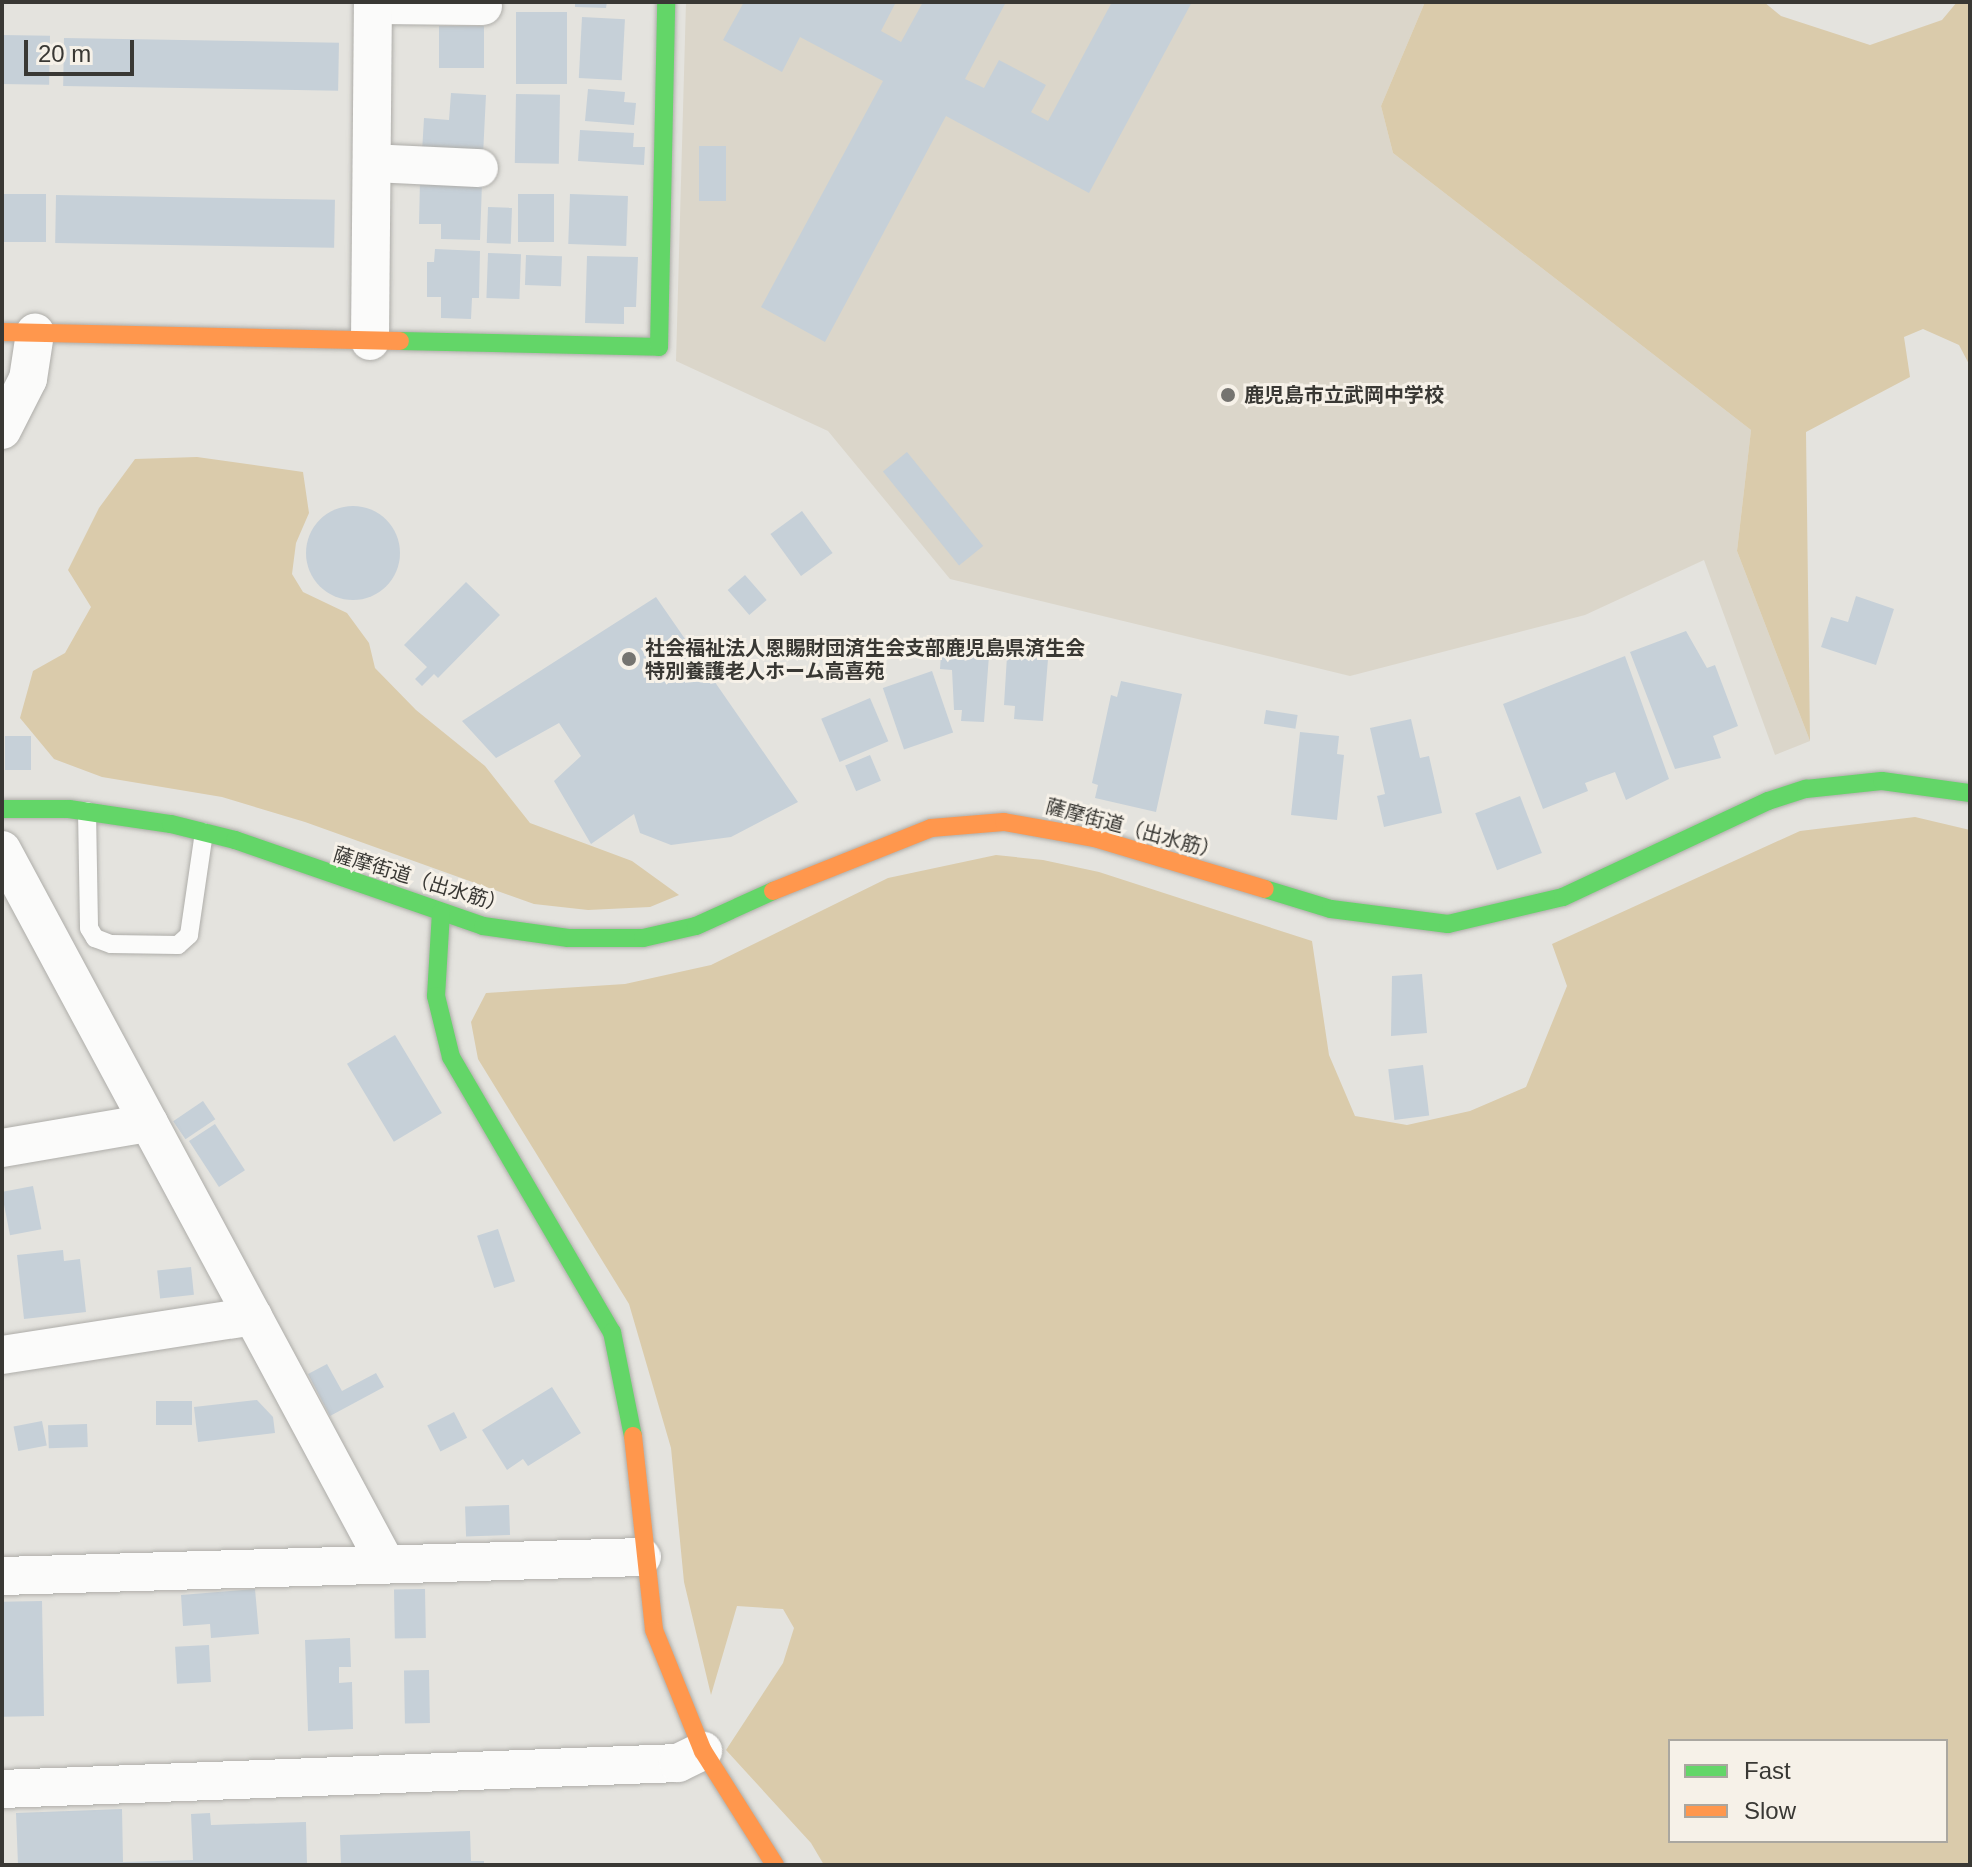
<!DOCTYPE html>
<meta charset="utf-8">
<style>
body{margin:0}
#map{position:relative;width:1972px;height:1867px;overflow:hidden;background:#e4e3de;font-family:Helvetica,"Noto Sans JP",sans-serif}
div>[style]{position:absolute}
.built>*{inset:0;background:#dbd6ca}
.green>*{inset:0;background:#dacbab}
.building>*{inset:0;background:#c6d0d8;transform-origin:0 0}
.round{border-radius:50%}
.roads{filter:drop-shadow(0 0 2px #aeada9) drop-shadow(0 0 2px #aeada9)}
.lane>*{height:18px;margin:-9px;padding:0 9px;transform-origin:9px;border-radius:9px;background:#fbfbfa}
.street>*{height:38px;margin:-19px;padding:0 19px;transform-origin:19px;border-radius:19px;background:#fbfbfa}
.fast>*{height:18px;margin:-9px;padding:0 9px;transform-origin:9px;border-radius:9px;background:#63d668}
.slow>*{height:18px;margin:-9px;padding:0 9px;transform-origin:9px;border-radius:9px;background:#ff974d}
.dots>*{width:22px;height:22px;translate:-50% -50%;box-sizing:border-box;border:4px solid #f6f1e8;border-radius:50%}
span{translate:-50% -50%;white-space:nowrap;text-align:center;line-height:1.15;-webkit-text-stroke:6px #f6f1e8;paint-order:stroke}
.poi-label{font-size:20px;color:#393834;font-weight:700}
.left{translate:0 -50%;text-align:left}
.street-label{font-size:20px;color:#393834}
.frame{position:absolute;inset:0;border:4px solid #393834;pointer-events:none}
.legend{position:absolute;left:1668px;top:1739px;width:280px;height:104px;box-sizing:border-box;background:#f6f1e8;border:2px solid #aaa7a0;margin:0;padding:10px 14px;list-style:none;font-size:24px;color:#393834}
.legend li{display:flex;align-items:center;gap:16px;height:40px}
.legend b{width:40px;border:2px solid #aaa7a0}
.scale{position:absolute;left:24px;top:40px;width:110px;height:36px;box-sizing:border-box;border:4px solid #393834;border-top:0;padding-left:10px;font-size:24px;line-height:28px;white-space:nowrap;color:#393834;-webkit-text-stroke:6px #f6f1e8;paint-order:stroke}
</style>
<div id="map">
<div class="built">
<div style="clip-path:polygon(686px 2px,1425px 2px,1381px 106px,1393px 153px,1751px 430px,1737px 551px,1810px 741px,1775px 755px,1704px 560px,1585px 615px,1350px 676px,950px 579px,828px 431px,676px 361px)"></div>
</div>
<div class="green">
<div style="clip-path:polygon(1425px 2px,1764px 2px,1781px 16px,1870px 45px,1942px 20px,1957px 2px,1970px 2px,1970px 366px,1959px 345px,1923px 329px,1904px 337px,1910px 377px,1806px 432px,1810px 741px,1737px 551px,1751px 430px,1393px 153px,1381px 106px)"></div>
<div style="clip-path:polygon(197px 457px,303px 472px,309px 513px,296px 543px,292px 574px,303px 592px,347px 613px,369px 643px,375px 668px,416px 710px,485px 766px,530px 823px,632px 861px,679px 895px,650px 907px,588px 910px,534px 904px,305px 822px,222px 797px,102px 777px,54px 759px,20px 718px,33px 671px,65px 653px,91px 607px,68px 570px,99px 508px,135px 459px)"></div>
<div style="clip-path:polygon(evenodd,1915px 817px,1970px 830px,1970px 1865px,824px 1865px,811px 1843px,726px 1750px,783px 1663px,794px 1628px,783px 1609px,737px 1606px,711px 1695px,684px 1582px,671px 1448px,629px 1304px,478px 1059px,471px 1022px,486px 993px,625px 984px,711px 965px,888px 878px,996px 855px,1043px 860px,1099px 872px,1312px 941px,1329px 1055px,1355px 1116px,1407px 1125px,1470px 1111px,1526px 1087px,1567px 986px,1552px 944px,1800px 831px,1915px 817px,1670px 1741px,1946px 1741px,1946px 1841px,1670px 1841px,1670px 1741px)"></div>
</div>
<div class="building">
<div style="clip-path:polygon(575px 2px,607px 2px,606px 8px,575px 7px)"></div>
<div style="clip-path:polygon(744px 2px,896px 2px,881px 31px,901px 42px,923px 2px,1006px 2px,965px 79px,984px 88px,999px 60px,1046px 85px,1031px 112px,1048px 121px,1112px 2px,1192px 2px,1089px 193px,946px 116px,825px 342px,761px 307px,883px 81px,800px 37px,782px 72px,723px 40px)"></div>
<div style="left:516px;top:12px;width:51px;height:72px"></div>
<div style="left:582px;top:17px;width:43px;height:61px;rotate:3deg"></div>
<div style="left:439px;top:26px;width:45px;height:42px"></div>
<div style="left:2px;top:35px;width:48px;height:49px;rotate:1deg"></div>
<div style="left:64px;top:38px;width:275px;height:48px;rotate:1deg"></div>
<div style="clip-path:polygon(588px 89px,625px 92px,624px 102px,636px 103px,634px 125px,585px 121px)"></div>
<div style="clip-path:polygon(451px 93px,486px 95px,483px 155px,422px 152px,424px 118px,449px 120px)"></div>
<div style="left:516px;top:94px;width:44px;height:69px;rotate:1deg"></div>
<div style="clip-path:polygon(580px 130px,634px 133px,633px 147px,645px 147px,644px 165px,578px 161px)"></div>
<div style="left:699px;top:146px;width:27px;height:55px"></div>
<div style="clip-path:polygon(420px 181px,482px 183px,480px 240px,441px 239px,441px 224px,419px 224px)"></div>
<div style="left:2px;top:194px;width:44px;height:48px"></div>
<div style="left:518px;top:194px;width:36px;height:48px"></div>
<div style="left:570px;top:194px;width:58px;height:50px;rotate:2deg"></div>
<div style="left:56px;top:195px;width:279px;height:48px;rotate:1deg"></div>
<div style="left:488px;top:207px;width:24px;height:36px;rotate:2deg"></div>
<div style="clip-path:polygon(435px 249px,480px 251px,479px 298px,472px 298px,471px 319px,441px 318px,441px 297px,427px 297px,427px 262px,434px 262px)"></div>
<div style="left:488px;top:253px;width:33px;height:45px;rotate:2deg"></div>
<div style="left:526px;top:255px;width:36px;height:30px;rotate:2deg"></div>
<div style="clip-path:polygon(587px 256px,638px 257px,636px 307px,624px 307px,624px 324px,585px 323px)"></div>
<div style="left:907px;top:452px;width:121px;height:31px;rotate:51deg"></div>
<div class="round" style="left:306px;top:506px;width:94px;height:94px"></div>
<div style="left:802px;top:511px;width:52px;height:39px;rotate:54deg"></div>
<div style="left:745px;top:575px;width:33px;height:23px;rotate:49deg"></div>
<div style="clip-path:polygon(466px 582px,500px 615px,438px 678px,434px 674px,422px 686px,415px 679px,427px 667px,404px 645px)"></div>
<div style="clip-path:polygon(1856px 596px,1894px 609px,1876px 665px,1821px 647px,1831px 617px,1848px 622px)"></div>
<div style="clip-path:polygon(656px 597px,798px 802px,731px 837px,671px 845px,640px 833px,634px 814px,591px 844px,554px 781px,581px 756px,559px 723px,496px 758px,462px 721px)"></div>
<div style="clip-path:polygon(1686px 631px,1707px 668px,1715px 665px,1738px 726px,1713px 736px,1721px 758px,1675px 769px,1630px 652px)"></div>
<div style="clip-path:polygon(942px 639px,990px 642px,984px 722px,961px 721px,962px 710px,954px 710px,952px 670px,940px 669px)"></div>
<div style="clip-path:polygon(1007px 656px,1048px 659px,1043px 721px,1014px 719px,1015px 706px,1004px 705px)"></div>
<div style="clip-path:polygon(1625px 656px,1669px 779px,1626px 800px,1615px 772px,1585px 783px,1588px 791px,1543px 809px,1503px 704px)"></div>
<div style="left:932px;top:671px;width:65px;height:52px;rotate:71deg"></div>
<div style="clip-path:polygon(1121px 681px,1182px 694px,1156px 812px,1095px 798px,1098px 785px,1092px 783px,1111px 695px,1117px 697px)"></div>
<div style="left:870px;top:698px;width:47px;height:53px;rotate:67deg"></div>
<div style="left:1266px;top:710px;width:32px;height:14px;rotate:9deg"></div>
<div style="clip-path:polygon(1411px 719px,1420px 758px,1429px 756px,1442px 813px,1384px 827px,1377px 796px,1385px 794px,1370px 728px)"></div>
<div style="clip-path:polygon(1300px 732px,1339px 736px,1337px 754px,1344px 755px,1337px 820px,1291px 815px)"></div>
<div style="left:5px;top:736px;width:26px;height:34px"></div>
<div style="left:870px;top:755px;width:28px;height:27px;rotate:67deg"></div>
<div style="left:1520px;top:796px;width:61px;height:48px;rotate:69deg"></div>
<div style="clip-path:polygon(1422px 974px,1427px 1033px,1391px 1036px,1392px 976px)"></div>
<div style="left:395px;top:1035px;width:91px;height:56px;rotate:59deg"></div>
<div style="left:1423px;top:1065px;width:51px;height:35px;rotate:83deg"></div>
<div style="left:203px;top:1101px;width:22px;height:36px;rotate:56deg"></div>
<div style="left:215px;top:1124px;width:55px;height:31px;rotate:57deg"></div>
<div style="left:33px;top:1186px;width:44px;height:32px;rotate:79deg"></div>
<div style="left:498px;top:1229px;width:55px;height:22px;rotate:72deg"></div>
<div style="clip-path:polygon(63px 1250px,64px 1261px,80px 1259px,86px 1312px,24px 1319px,17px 1255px)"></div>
<div style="left:191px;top:1267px;width:28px;height:34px;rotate:84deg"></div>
<div style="clip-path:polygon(327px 1364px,342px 1391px,376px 1373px,384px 1387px,330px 1416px,308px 1374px)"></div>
<div style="clip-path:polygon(552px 1387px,581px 1433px,528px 1466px,523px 1459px,507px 1470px,482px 1430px)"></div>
<div style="clip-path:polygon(257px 1400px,273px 1417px,275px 1433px,198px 1442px,194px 1407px)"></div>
<div style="left:156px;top:1401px;width:36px;height:24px"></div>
<div style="left:454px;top:1412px;width:29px;height:30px;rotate:63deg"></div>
<div style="left:42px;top:1421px;width:25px;height:29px;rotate:79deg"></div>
<div style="left:87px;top:1424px;width:23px;height:39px;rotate:88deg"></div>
<div style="left:509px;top:1505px;width:30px;height:44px;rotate:88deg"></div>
<div style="clip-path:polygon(255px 1589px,259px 1634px,211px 1638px,210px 1624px,183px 1626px,181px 1595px)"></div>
<div style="left:425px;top:1589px;width:49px;height:31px;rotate:89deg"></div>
<div style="left:42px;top:1601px;width:115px;height:40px;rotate:89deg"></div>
<div style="clip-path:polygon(350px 1638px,351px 1667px,339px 1667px,339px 1683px,352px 1682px,353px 1729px,308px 1731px,305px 1640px)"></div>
<div style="left:209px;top:1645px;width:37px;height:34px;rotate:87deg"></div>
<div style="left:429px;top:1670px;width:53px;height:25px;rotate:89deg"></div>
<div style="clip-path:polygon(122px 1809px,123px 1862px,193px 1860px,191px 1814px,210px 1813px,211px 1825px,306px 1822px,307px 1865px,18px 1865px,16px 1813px)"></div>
<div style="clip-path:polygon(470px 1831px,471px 1861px,484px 1861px,484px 1865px,341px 1865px,340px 1835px)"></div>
</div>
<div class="roads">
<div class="lane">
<div style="left:87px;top:811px;width:117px;rotate:89deg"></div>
<div style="left:89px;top:928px;width:12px;rotate:59deg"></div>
<div style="left:95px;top:938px;width:17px;rotate:21deg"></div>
<div style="left:111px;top:944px;width:67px;rotate:0.9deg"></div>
<div style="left:178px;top:945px;width:15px;rotate:-42deg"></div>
<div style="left:189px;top:935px;width:104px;rotate:-81.7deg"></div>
</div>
<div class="street">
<div style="left:373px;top:5px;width:110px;rotate:0.5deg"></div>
<div style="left:372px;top:163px;width:107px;rotate:2.7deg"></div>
<div style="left:370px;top:341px;width:339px;rotate:-89.5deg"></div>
<div style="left:2px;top:430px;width:57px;rotate:-63deg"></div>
<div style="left:28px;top:379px;width:47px;rotate:-81.3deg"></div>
<div style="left:2px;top:850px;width:811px;rotate:61.73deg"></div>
<div style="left:2px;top:1148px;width:149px;rotate:-9.7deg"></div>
<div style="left:2px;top:1355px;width:254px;rotate:-8.8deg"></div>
<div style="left:2px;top:1576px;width:640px;rotate:-1.7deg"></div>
<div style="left:2px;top:1789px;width:676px;rotate:-2.2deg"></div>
<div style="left:678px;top:1763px;width:28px;rotate:-26deg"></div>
</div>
<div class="fast">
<div style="left:400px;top:341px;width:259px;rotate:1.3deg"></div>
<div style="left:659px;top:347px;width:345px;rotate:-88.8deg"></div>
<div style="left:2px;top:809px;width:67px"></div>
<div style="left:69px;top:809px;width:103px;rotate:8.4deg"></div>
<div style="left:171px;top:824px;width:66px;rotate:14deg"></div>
<div style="left:235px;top:840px;width:262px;rotate:19.1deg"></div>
<div style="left:483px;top:926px;width:86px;rotate:8deg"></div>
<div style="left:568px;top:938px;width:75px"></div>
<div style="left:643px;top:938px;width:54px;rotate:-12.8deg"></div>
<div style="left:696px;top:926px;width:85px;rotate:-24.4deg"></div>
<div style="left:1265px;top:889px;width:69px;rotate:16.9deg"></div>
<div style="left:1331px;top:909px;width:118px;rotate:7.3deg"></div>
<div style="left:1448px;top:924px;width:118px;rotate:-13.2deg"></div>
<div style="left:1563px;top:897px;width:226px;rotate:-25.1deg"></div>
<div style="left:1768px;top:801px;width:40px;rotate:-18deg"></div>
<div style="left:1806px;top:789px;width:76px;rotate:-6deg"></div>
<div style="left:1882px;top:781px;width:89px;rotate:7.8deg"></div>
<div style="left:441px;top:912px;width:84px;rotate:93.4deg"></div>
<div style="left:436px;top:996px;width:63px;rotate:76.2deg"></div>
<div style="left:451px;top:1057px;width:319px;rotate:59.7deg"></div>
<div style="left:612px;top:1332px;width:106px;rotate:78.6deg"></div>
</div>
<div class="slow">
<div style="left:2px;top:332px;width:398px;rotate:1.3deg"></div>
<div style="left:773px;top:891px;width:170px;rotate:-21.7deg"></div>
<div style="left:931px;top:828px;width:73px;rotate:-4.7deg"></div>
<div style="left:1004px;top:822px;width:91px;rotate:10.1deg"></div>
<div style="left:1094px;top:838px;width:178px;rotate:16.6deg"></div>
<div style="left:633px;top:1436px;width:195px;rotate:83.8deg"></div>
<div style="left:654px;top:1630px;width:131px;rotate:68deg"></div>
<div style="left:703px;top:1751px;width:135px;rotate:57.7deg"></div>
</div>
</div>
<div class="dots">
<div style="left:1228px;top:395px;background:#757470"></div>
<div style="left:629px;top:659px;background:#757470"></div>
</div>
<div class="poi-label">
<span class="left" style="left:1244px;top:395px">鹿児島市立武岡中学校</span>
<span class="left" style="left:645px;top:660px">社会福祉法人恩賜財団済生会支部鹿児島県済生会<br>特別養護老人ホーム高喜苑</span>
</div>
<div class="street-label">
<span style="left:1133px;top:829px;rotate:15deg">薩摩街道（出水筋）</span>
<span style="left:420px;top:880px;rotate:17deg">薩摩街道（出水筋）</span>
</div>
<div class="frame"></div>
<ul class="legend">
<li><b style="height:10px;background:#63d668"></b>Fast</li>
<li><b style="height:10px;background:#ff974d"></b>Slow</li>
</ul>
<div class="scale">20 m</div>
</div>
